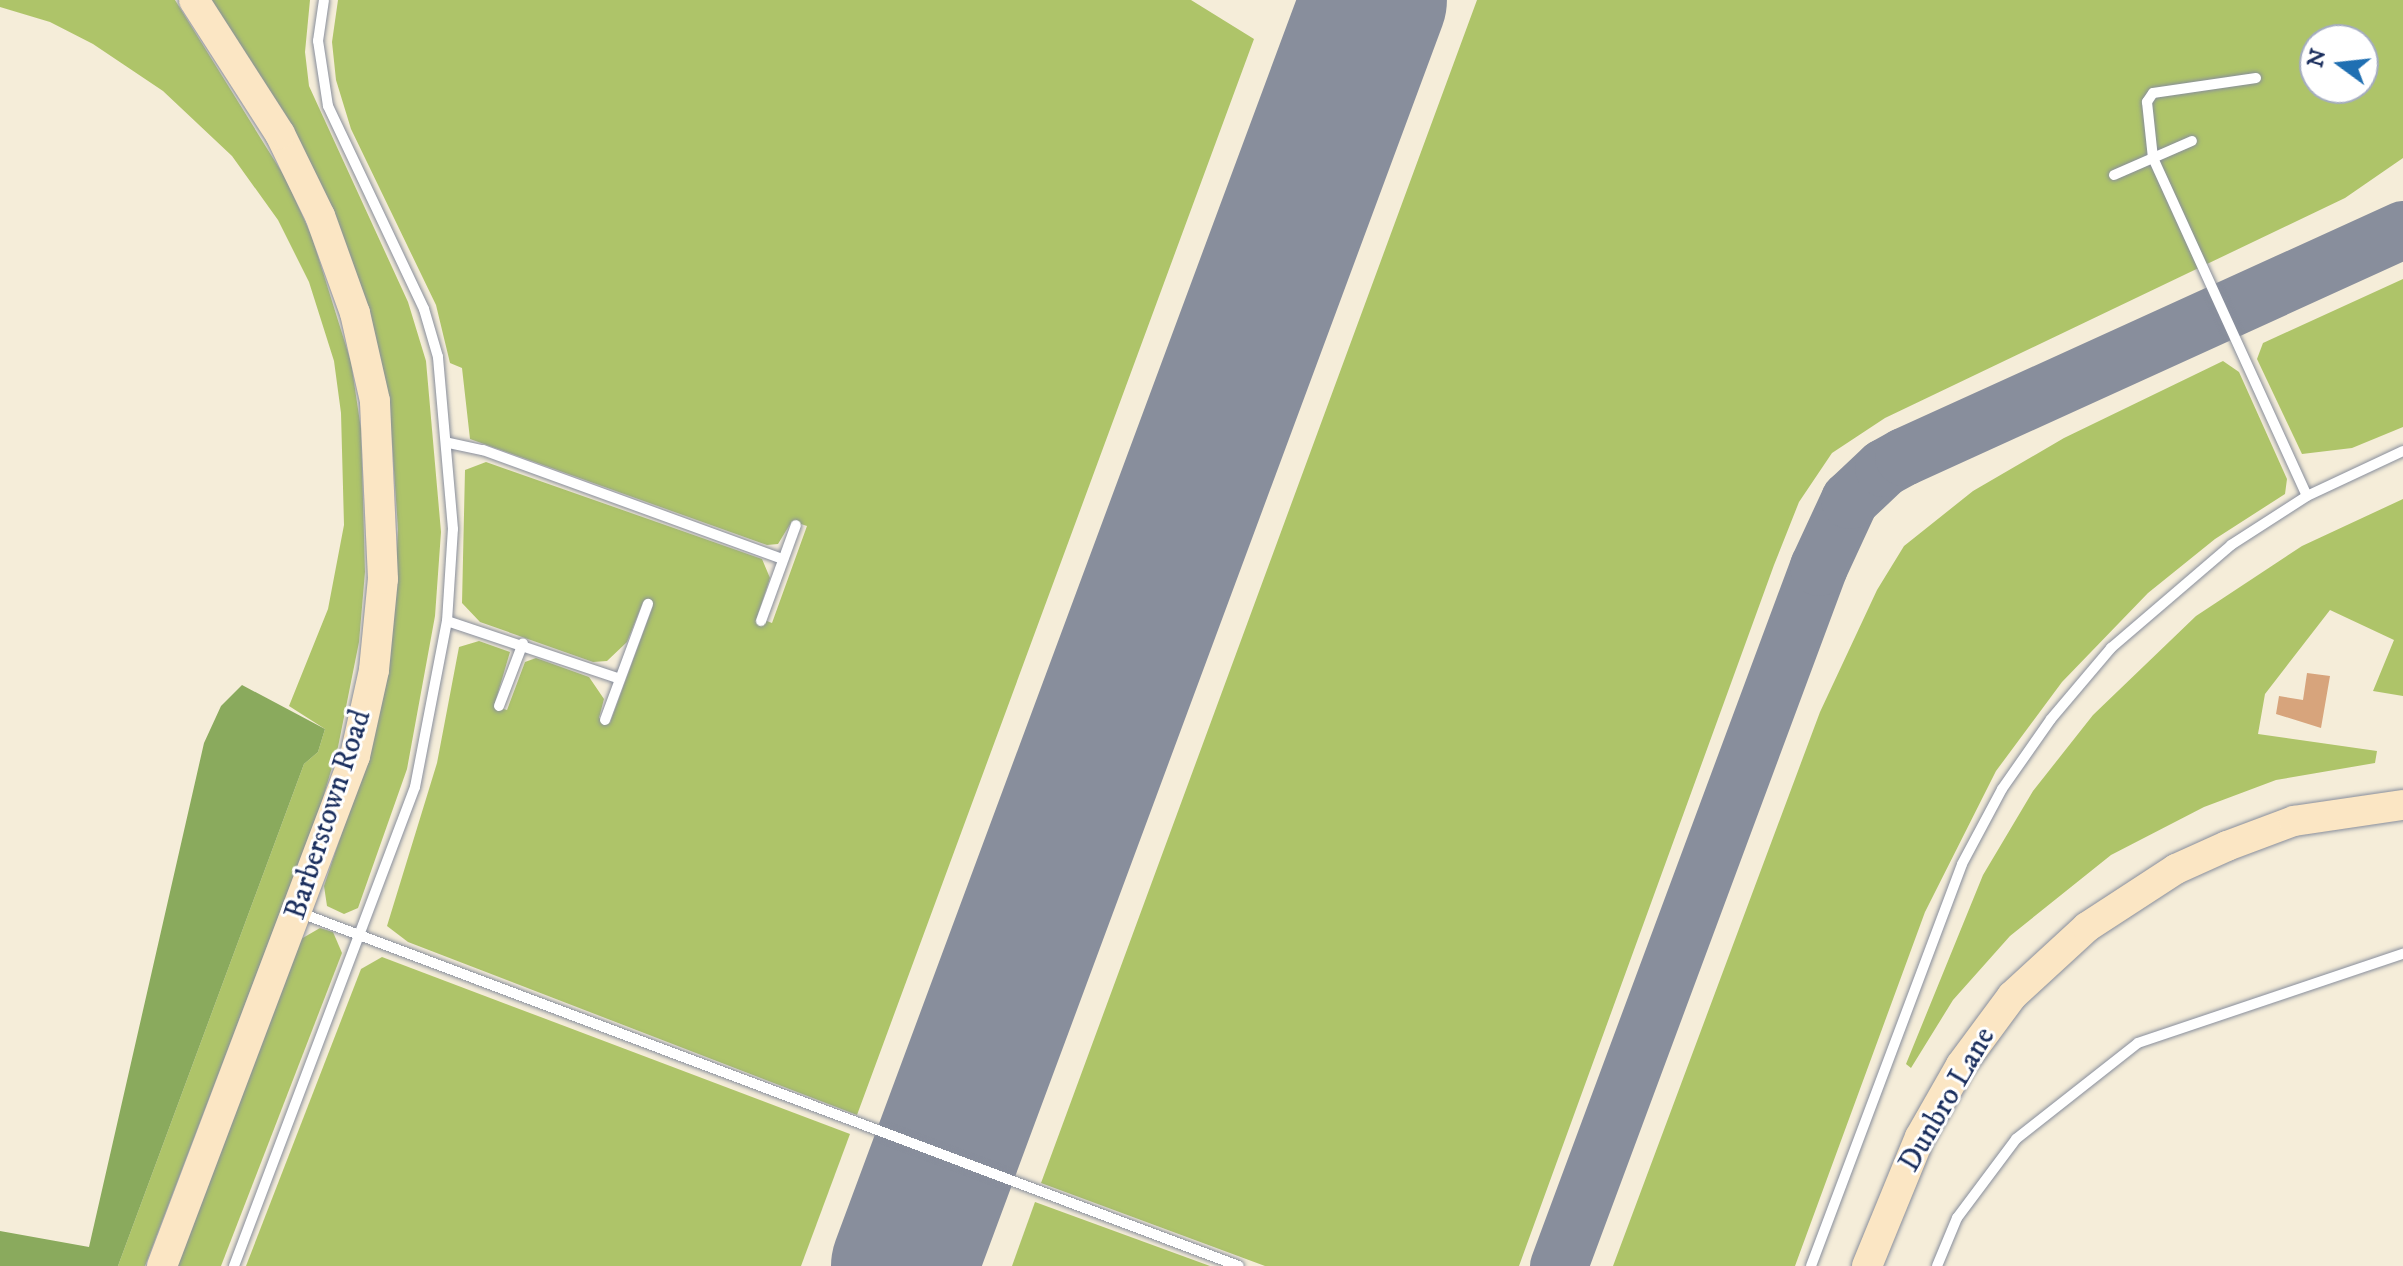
<!DOCTYPE html>
<style>
body{margin:0}
#map{position:relative;width:2403px;height:1266px;overflow:hidden;background:#f5edd9;font-family:"IM FELL DW Pica",serif}
div>[style]{position:absolute}
.green>*{inset:0;background:#aec469}
.forest>*{inset:0;background:#8aaa5d}
.taxiway>*{height:58px;margin:-29px;padding:0 29px;transform-origin:29px;border-radius:29px;background:#888e9c}
.runway>*{height:146px;margin:-73px;padding:0 73px;transform-origin:73px;border-radius:73px;background:#888e9c}
.building>*{inset:0;background:#d7a47c}
.roads{filter:drop-shadow(0 0 2px #888e9c) drop-shadow(0 0 2px #888e9c)}
.lane>*{height:10px;margin:-5px;padding:0 5px;transform-origin:5px;border-radius:5px;background:#fff}
.secondary>*{height:30px;margin:-15px;padding:0 15px;transform-origin:15px;border-radius:15px;background:#fbe6c4}
span{translate:-50% -50%;white-space:nowrap;text-align:center;line-height:1.15;-webkit-text-stroke:6px #fff;paint-order:stroke}
.street-label{font-size:30px;color:#1b2f5e}
.north{position:absolute;left:2299px;top:24px;width:80px;height:80px;box-sizing:border-box;background:#fff;border:2px solid #a4acbf;border-radius:50%;rotate:285deg;font-size:22px;font-weight:700;line-height:32px;text-align:center;color:#1b2f5e}
.north::after{content:'';display:block;margin:auto;width:28px;height:36px;background:#1f6fb2;clip-path:polygon(50% 0,100% 100%,50% 72%,0 100%)}
</style>
<div id="map">
<div class="green">
<div style="clip-path:polygon(0 0,175px 0,286px 179px,312px 237px,351px 362px,361px 429px,365px 572px,359px 642px,338px 747px,320px 808px,145px 1266px,118px 1266px,304px 764px,318px 752px,325px 729px,289px 706px,328px 609px,344px 525px,341px 413px,334px 361px,309px 282px,278px 220px,232px 156px,163px 91px,93px 44px,50px 22px,0 7px)"></div>
<div style="clip-path:polygon(208px 0,310px 0,305px 52px,309px 86px,408px 302px,426px 361px,441px 532px,435px 616px,407px 769px,358px 908px,344px 914px,327px 906px,324px 886px,363px 770px,393px 628px,398px 529px,392px 441px,377px 345px,332px 210px,289px 123px)"></div>
<div style="clip-path:polygon(338px 0,1191px 0,1254px 39px,857px 1115px,408px 942px,387px 926px,437px 763px,459px 647px,479px 641px,510px 652px,494px 706px,507px 710px,525px 662px,536px 658px,589px 677px,604px 699px,599px 718px,610px 723px,653px 606px,643px 602px,627px 642px,607px 661px,593px 662px,480px 622px,462px 603px,465px 470px,486px 462px,762px 559px,770px 578px,757px 617px,772px 623px,807px 526px,792px 521px,778px 544px,767px 545px,470px 439px,462px 368px,450px 363px,436px 305px,351px 129px,336px 80px,332px 42px)"></div>
<div style="clip-path:polygon(evenodd,1477px 0,2403px 0,2403px 158px,2345px 198px,1885px 418px,1832px 453px,1799px 502px,1774px 565px,1519px 1266px,1265px 1266px,1041px 1183px,1477px 0,2315px 40px,2363px 40px,2363px 88px,2315px 88px,2315px 40px)"></div>
<div style="clip-path:polygon(2403px 279px,2403px 427px,2352px 448px,2302px 454px,2257px 359px,2263px 343px)"></div>
<div style="clip-path:polygon(2223px 361px,2239px 372px,2287px 479px,2285px 494px,2215px 539px,2148px 593px,2062px 682px,1996px 771px,1925px 912px,1795px 1266px,1613px 1266px,1820px 712px,1877px 590px,1904px 546px,1973px 491px,2064px 438px)"></div>
<div style="clip-path:polygon(2403px 499px,2403px 696px,2373px 691px,2394px 640px,2330px 610px,2265px 694px,2258px 734px,2377px 751px,2375px 763px,2276px 780px,2204px 807px,2111px 855px,2010px 936px,1953px 1000px,1911px 1068px,1906px 1064px,1983px 875px,2033px 791px,2093px 715px,2196px 616px,2302px 546px)"></div>
<div style="clip-path:polygon(320px 928px,333px 932px,342px 953px,221px 1266px,174px 1266px,301px 939px)"></div>
<div style="clip-path:polygon(382px 957px,850px 1134px,801px 1266px,246px 1266px,361px 969px)"></div>
<div style="clip-path:polygon(1035px 1202px,1210px 1266px,1012px 1266px)"></div>
</div>
<div class="forest">
<div style="clip-path:polygon(242px 685px,325px 729px,318px 752px,304px 764px,118px 1266px,0 1266px,0 1231px,89px 1247px,204px 743px,221px 706px)"></div>
</div>
<div class="taxiway">
<div style="left:1559px;top:1266px;width:746px;rotate:-69.6deg"></div>
<div style="left:1819px;top:567px;width:74px;rotate:-65.2deg"></div>
<div style="left:1850px;top:500px;width:47px;rotate:-43.3deg"></div>
<div style="left:1884px;top:468px;width:23px;rotate:-29deg"></div>
<div style="left:1904px;top:457px;width:548px;rotate:-24.46deg"></div>
</div>
<div class="runway">
<div style="left:904px;top:1266px;width:1350px;rotate:-69.63deg"></div>
</div>
<div class="building">
<div style="clip-path:polygon(2307px 673px,2330px 676px,2321px 728px,2276px 714px,2279px 696px,2303px 700px)"></div>
</div>
<div class="roads">
<div class="lane">
<div style="left:2256px;top:78px;width:104px;rotate:171.7deg"></div>
<div style="left:2153px;top:93px;width:11px;rotate:124deg"></div>
<div style="left:2147px;top:102px;width:56px;rotate:83.9deg"></div>
<div style="left:2153px;top:158px;width:371px;rotate:65.5deg"></div>
<div style="left:2114px;top:175px;width:85px;rotate:-23.6deg"></div>
<div style="left:449px;top:443px;width:35px;rotate:12deg"></div>
<div style="left:483px;top:450px;width:319px;rotate:20deg"></div>
<div style="left:447px;top:621px;width:182px;rotate:18.5deg"></div>
<div style="left:761px;top:621px;width:102px;rotate:-70deg"></div>
<div style="left:499px;top:706px;width:67px;rotate:-69.1deg"></div>
<div style="left:605px;top:720px;width:124px;rotate:-69.7deg"></div>
<div style="left:298px;top:912px;width:1005px;rotate:20.62deg"></div>
<div style="left:234px;top:1266px;width:512px;rotate:-69.3deg"></div>
<div style="left:415px;top:787px;width:169px;rotate:-79.1deg"></div>
<div style="left:447px;top:621px;width:92px;rotate:-86.3deg"></div>
<div style="left:453px;top:529px;width:173px;rotate:-95deg"></div>
<div style="left:438px;top:357px;width:50px;rotate:-106.3deg"></div>
<div style="left:424px;top:309px;width:225px;rotate:-115.3deg"></div>
<div style="left:328px;top:106px;width:66px;rotate:-98.7deg"></div>
<div style="left:318px;top:41px;width:41px;rotate:-81.7deg"></div>
<div style="left:1811px;top:1266px;width:429px;rotate:-69.4deg"></div>
<div style="left:1962px;top:864px;width:85px;rotate:-61.9deg"></div>
<div style="left:2002px;top:789px;width:85px;rotate:-55deg"></div>
<div style="left:2051px;top:719px;width:93px;rotate:-49.8deg"></div>
<div style="left:2111px;top:648px;width:158px;rotate:-40.6deg"></div>
<div style="left:2231px;top:545px;width:90px;rotate:-32.8deg"></div>
<div style="left:2307px;top:496px;width:106px;rotate:-25.1deg"></div>
<div style="left:1937px;top:1266px;width:52px;rotate:-67.4deg"></div>
<div style="left:1957px;top:1218px;width:99px;rotate:-53.2deg"></div>
<div style="left:2016px;top:1139px;width:155px;rotate:-38.2deg"></div>
<div style="left:2138px;top:1043px;width:280px;rotate:-18.6deg"></div>
</div>
<div class="secondary">
<div style="left:162px;top:1266px;width:545px;rotate:-69.27deg"></div>
<div style="left:355px;top:756px;width:88px;rotate:-77.5deg"></div>
<div style="left:374px;top:670px;width:91px;rotate:-84.4deg"></div>
<div style="left:383px;top:579px;width:178px;rotate:-92.6deg"></div>
<div style="left:375px;top:401px;width:90px;rotate:-102.8deg"></div>
<div style="left:355px;top:313px;width:103px;rotate:-109.8deg"></div>
<div style="left:320px;top:216px;width:91px;rotate:-116deg"></div>
<div style="left:280px;top:134px;width:159px;rotate:-122.7deg"></div>
<div style="left:1867px;top:1266px;width:139px;rotate:-67.7deg"></div>
<div style="left:1920px;top:1137px;width:83px;rotate:-60.3deg"></div>
<div style="left:1961px;top:1065px;width:86px;rotate:-53.5deg"></div>
<div style="left:2012px;top:996px;width:102px;rotate:-42.6deg"></div>
<div style="left:2087px;top:927px;width:106px;rotate:-33.1deg"></div>
<div style="left:2176px;top:869px;width:56px;rotate:-24.3deg"></div>
<div style="left:2227px;top:846px;width:72px;rotate:-20.5deg"></div>
<div style="left:2294px;top:821px;width:110px;rotate:-8.4deg"></div>
</div>
</div>
<div class="street-label">
<span style="left:329px;top:815px;rotate:-72deg">Barberstown Road</span>
<span style="left:1948px;top:1100px;rotate:-60deg">Dunbro Lane</span>
</div>
<div class="north">N</div>
</div>
